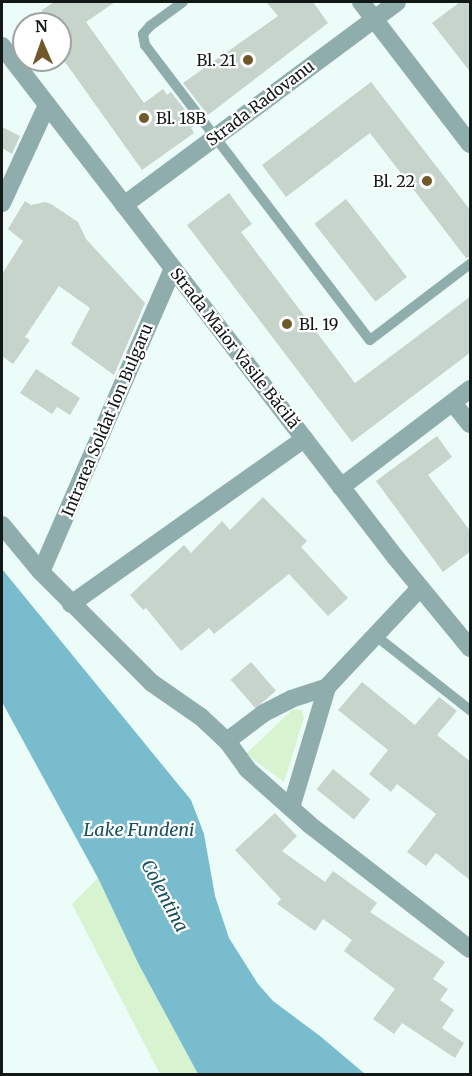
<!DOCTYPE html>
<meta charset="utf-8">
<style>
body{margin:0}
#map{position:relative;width:472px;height:1076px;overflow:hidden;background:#ecfcf8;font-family:Merriweather,serif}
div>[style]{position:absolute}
.green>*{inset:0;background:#d7f3d0}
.water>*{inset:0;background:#79bccd}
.building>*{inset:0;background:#c7d4cc;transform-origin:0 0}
.service>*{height:10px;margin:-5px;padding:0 5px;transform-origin:5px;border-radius:5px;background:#90adad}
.minor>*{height:18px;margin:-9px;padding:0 9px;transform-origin:9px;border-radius:9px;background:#90adad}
.tertiary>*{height:18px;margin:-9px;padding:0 9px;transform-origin:9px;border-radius:9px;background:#90adad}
.dots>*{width:16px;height:16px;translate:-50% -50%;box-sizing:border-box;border:3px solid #fff;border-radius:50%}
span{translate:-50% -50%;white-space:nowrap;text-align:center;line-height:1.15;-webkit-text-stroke:4.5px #fff;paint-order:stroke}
.poi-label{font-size:16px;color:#121816}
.right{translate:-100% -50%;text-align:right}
.left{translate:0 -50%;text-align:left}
.street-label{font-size:16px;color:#121816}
.water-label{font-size:18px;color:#18525e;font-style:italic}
.frame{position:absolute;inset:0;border:3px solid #121816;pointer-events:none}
.north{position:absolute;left:12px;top:12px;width:60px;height:60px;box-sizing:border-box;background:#fff;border:2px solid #a0a3a2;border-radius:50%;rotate:358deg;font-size:16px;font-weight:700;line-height:24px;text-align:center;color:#121816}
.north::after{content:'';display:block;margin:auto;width:21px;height:27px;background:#705828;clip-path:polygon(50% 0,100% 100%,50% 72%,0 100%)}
</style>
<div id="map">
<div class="green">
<div style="clip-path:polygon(293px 709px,302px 710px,304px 718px,284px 782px,246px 754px)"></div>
<div style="clip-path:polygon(98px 878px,138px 963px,198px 1074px,160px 1074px,72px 904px)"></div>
</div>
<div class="water">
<div style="clip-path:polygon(2px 569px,191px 800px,204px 834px,215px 896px,229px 938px,258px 984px,273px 1001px,320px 1036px,365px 1074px,198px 1074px,138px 963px,98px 878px,2px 702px)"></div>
</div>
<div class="building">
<div style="clip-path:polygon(54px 2px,115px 2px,86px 22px,144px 103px,163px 89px,167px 95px,171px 92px,196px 124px,191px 128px,194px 133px,142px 170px,60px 55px,60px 24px,42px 24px,42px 10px)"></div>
<div style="clip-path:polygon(266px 2px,313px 2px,328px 23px,208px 115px,183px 83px,278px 16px)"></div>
<div style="clip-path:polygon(460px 2px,471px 2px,471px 73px,432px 23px)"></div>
<div style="clip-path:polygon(371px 82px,471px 211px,471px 257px,466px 258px,370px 133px,286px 197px,262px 165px)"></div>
<div style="clip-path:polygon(2px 127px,20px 136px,12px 154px,2px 148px)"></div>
<div style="clip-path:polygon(229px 193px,252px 224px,241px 232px,355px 383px,471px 296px,471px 352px,352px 442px,187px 225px)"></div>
<div style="left:346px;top:199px;width:99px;height:40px;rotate:52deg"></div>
<div style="clip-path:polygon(25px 201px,31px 205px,45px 202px,51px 204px,78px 222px,86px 239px,145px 303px,114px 375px,71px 344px,90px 308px,59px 286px,25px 337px,30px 340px,13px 364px,2px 356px,2px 274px,23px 241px,8px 229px)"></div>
<div style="clip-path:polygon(36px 369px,80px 398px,70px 415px,57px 407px,52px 414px,20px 393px)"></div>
<div style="clip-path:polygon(437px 436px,452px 457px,428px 475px,471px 532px,471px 551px,443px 572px,376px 481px)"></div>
<div style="clip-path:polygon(263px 497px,307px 541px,301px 547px,348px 598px,328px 616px,289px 574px,214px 634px,209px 628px,181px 651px,146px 608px,143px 610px,130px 595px,184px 545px,191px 553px,222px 521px,230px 530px)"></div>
<div style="left:251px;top:662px;width:38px;height:27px;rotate:49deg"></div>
<div style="clip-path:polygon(362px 682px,415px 725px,439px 697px,457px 711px,437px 735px,471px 762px,471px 881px,436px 853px,426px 866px,407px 852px,436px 814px,397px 784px,391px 792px,369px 774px,388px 750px,338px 710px)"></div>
<div style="left:333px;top:769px;width:48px;height:26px;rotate:39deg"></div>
<div style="clip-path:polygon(275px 813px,297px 836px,282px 851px,325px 882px,333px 871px,377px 903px,370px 912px,445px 962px,433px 979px,448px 989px,440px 1000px,454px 1010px,442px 1028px,464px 1043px,455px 1058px,402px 1023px,394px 1034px,373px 1019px,395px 989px,344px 951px,352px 940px,323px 919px,315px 931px,277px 904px,281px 899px,235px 850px)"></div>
</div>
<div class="service">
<div style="left:183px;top:2px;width:41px;rotate:144deg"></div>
<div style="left:150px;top:26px;width:11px;rotate:131deg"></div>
<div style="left:143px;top:34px;width:11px;rotate:80deg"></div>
<div style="left:145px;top:45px;width:371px;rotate:52.7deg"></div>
<div style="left:370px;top:340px;width:126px;rotate:-37.2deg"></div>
<div style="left:376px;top:636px;width:120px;rotate:38.2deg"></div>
</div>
<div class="minor">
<div style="left:361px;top:2px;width:179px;rotate:52.5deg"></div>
<div style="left:2px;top:203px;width:108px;rotate:-65.3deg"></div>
<div style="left:124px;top:205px;width:340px;rotate:-36.6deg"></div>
<div style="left:453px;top:403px;width:27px;rotate:51deg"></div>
<div style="left:341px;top:487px;width:162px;rotate:-37.2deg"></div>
<div style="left:2px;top:525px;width:61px;rotate:50.3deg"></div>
<div style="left:41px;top:572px;width:157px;rotate:45deg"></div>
<div style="left:152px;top:683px;width:60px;rotate:34.8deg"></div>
<div style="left:201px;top:717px;width:35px;rotate:43deg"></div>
<div style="left:227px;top:741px;width:34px;rotate:54deg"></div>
<div style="left:247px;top:769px;width:84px;rotate:41.6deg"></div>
<div style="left:310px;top:825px;width:202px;rotate:37.8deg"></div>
<div style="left:41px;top:572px;width:331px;rotate:-66.5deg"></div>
<div style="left:71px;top:604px;width:286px;rotate:-35.3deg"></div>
<div style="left:227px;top:741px;width:46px;rotate:-37.1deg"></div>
<div style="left:264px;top:713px;width:30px;rotate:-27deg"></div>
<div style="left:291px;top:699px;width:38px;rotate:-18deg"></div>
<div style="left:291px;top:808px;width:126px;rotate:-73.4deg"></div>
<div style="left:327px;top:687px;width:136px;rotate:-46.8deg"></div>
</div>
<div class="tertiary">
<div style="left:2px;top:46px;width:646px;rotate:52.42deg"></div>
<div style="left:396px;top:558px;width:117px;rotate:50.6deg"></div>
</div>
<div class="dots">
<div style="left:248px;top:60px;background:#705828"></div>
<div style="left:144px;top:118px;background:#705828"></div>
<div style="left:427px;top:181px;background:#705828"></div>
<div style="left:287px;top:324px;background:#705828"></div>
</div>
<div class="poi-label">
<span class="right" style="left:236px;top:60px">Bl. 21</span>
<span class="left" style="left:156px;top:118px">Bl. 18B</span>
<span class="right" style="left:415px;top:181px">Bl. 22</span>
<span class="left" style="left:299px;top:324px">Bl. 19</span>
</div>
<div class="street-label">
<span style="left:260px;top:103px;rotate:-37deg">Strada Radovanu</span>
<span style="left:235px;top:348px;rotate:52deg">Strada Maior Vasile Băcilă</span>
<span style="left:107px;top:420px;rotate:-67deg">Intrarea Soldat Ion Bulgaru</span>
</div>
<div class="water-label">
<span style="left:139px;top:830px">Lake Fundeni</span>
<span style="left:164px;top:896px;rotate:62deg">Colentina</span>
</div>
<div class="frame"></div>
<div class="north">N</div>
</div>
